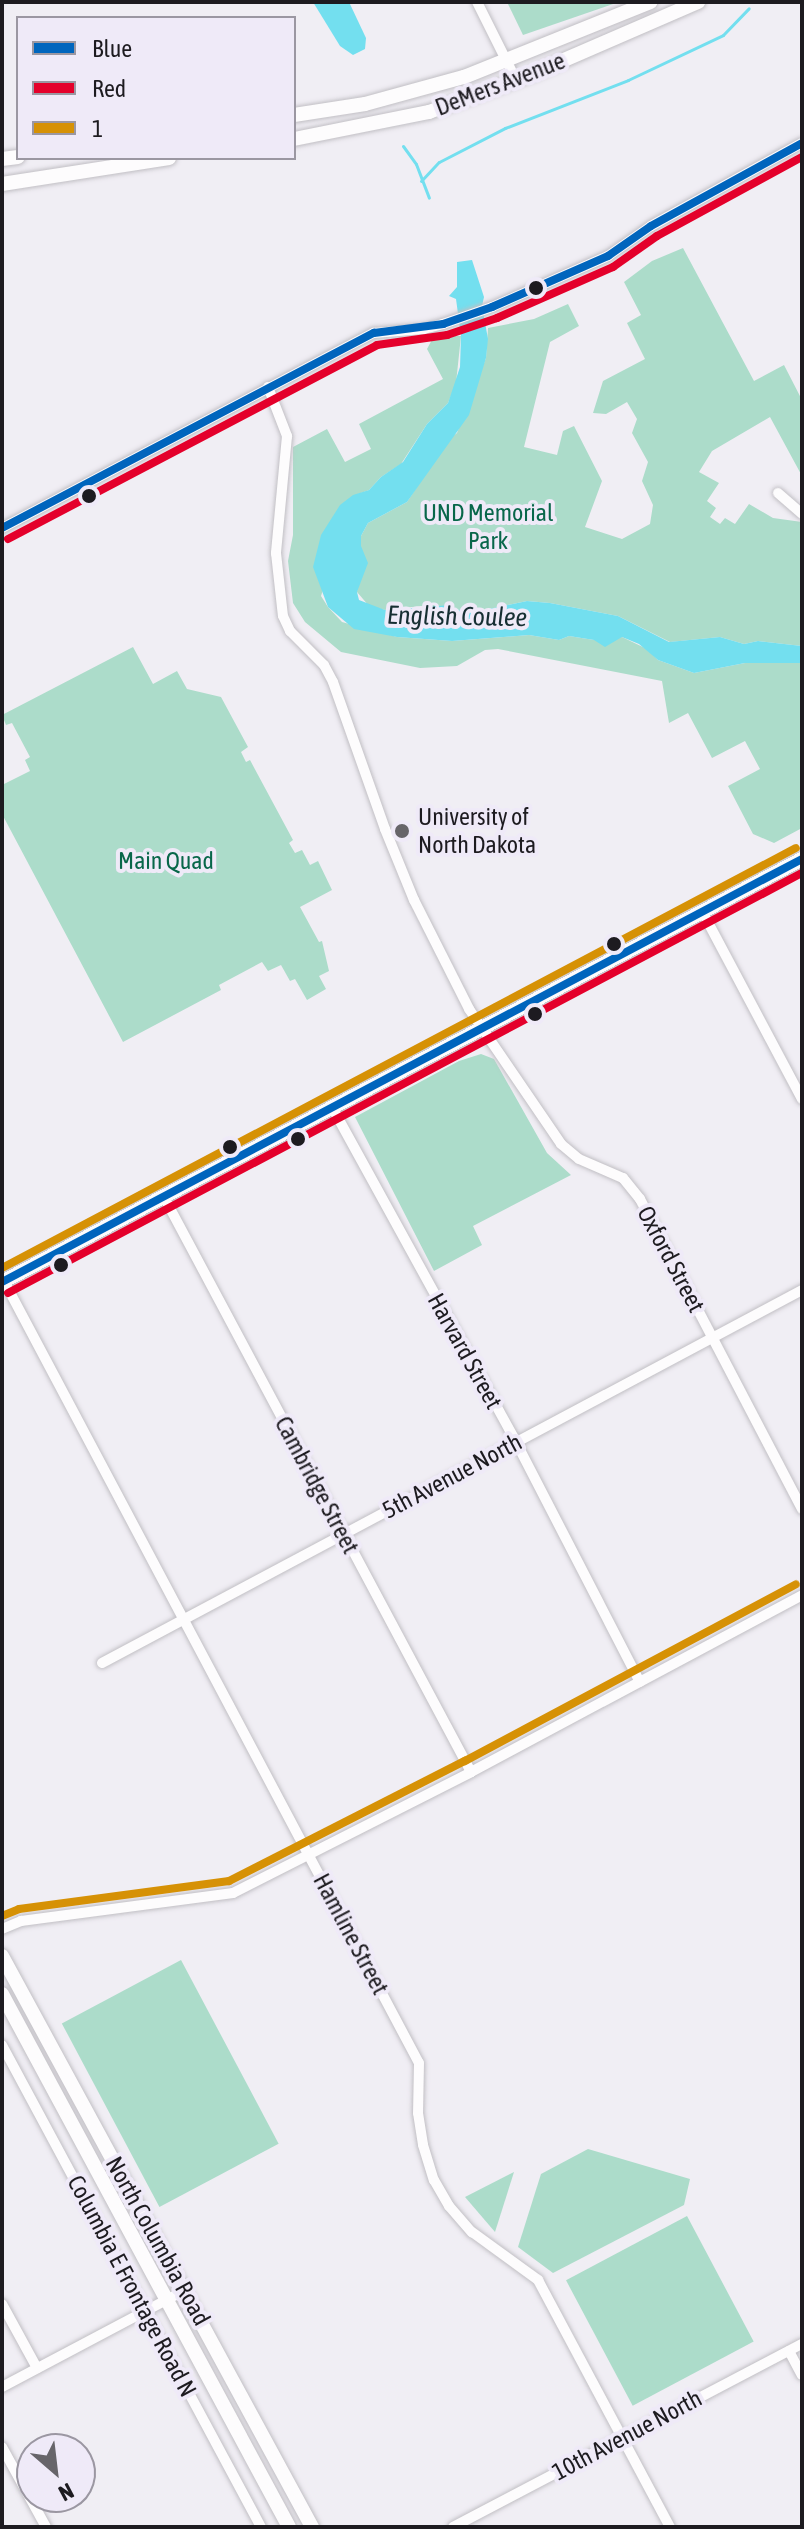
<!DOCTYPE html>
<style>
body{margin:0}
#map{position:relative;width:804px;height:2529px;overflow:hidden;background:#f0eef4;font-family:"Asap Condensed",sans-serif}
div>[style]{position:absolute}
.green>*{inset:0;background:#acdcca;transform-origin:0 0}
.water>*{inset:0;background:#73dfef}
.stream>*{height:3px;margin:-1.5px;padding:0 1.5px;transform-origin:1.5px;border-radius:1.5px;background:#73dfef}
.roads{filter:drop-shadow(0 0 2px #c1bfc4) drop-shadow(0 0 2px #c1bfc4)}
.street>*{height:10px;margin:-5px;padding:0 5px;transform-origin:5px;border-radius:5px;background:#fdfcfd}
.secondary>*{height:14px;margin:-7px;padding:0 7px;transform-origin:7px;border-radius:7px;background:#fdfcfd}
.bus-1>*{height:8px;margin:-4px;padding:0 4px;transform-origin:4px;border-radius:4px;background:#0065bd}
.bus-2>*{height:8px;margin:-4px;padding:0 4px;transform-origin:4px;border-radius:4px;background:#e4002b}
.bus-3>*{height:8px;margin:-4px;padding:0 4px;transform-origin:4px;border-radius:4px;background:#d69105}
.dots>*{width:22px;height:22px;translate:-50% -50%;box-sizing:border-box;border:4px solid #efeaf8;border-radius:50%}
span{translate:-50% -50%;white-space:nowrap;text-align:center;line-height:1.15;-webkit-text-stroke:8px #efeaf8;paint-order:stroke}
.street-label{font-size:24px;color:#1d1b20}
.park-label{font-size:24px;color:#08674a}
.poi-label{font-size:24px;color:#1d1b20}
.left{translate:0 -50%;text-align:left}
.water-label{font-size:26px;color:#172f33;font-style:italic}
.frame{position:absolute;inset:0;border:4px solid #1d1b20;pointer-events:none}
.legend{position:absolute;left:16px;top:16px;width:280px;height:144px;box-sizing:border-box;background:#efeaf8;border:2px solid #9b97a2;margin:0;padding:10px 14px;list-style:none;font-size:24px;color:#1d1b20}
.legend li{display:flex;align-items:center;gap:16px;height:40px}
.legend b{width:40px;border:2px solid #9b97a2}
.north{position:absolute;left:16px;top:2433px;width:80px;height:80px;box-sizing:border-box;background:#efeaf8;border:2px solid #9b97a2;border-radius:50%;rotate:152deg;font-size:22px;font-weight:700;line-height:32px;text-align:center;color:#1d1b20}
.north::after{content:'';display:block;margin:auto;width:28px;height:36px;background:#67656a;clip-path:polygon(50% 0,100% 100%,50% 72%,0 100%)}
</style>
<div id="map">
<div class="green">
<div style="clip-path:polygon(507px 2px,619px 2px,523px 35px)"></div>
<div style="clip-path:polygon(683px 248px,754px 381px,784px 365px,802px 400px,802px 476px,770px 417px,712px 451px,699px 472px,719px 483px,707px 501px,716px 508px,710px 517px,720px 524px,725px 518px,735px 524px,749px 504px,773px 518px,802px 522px,802px 646px,758px 641px,744px 644px,720px 637px,670px 642px,618px 616px,550px 603px,527px 601px,475px 612px,421px 606px,385px 610px,369px 606px,357px 592px,361px 536px,368px 523px,407px 502px,448px 440px,457px 433px,486px 358px,488px 328px,534px 319px,568px 304px,579px 326px,550px 342px,524px 447px,557px 455px,563px 431px,574px 426px,602px 481px,585px 527px,622px 539px,650px 524px,653px 505px,642px 481px,648px 462px,632px 433px,637px 419px,627px 402px,606px 414px,593px 413px,603px 381px,645px 359px,627px 323px,641px 315px,624px 282px,652px 261px)"></div>
<div style="clip-path:polygon(434px 336px,461px 336px,456px 383px,448px 403px,427px 424px,401px 464px,381px 477px,369px 490px,353px 496px,321px 596px,328px 607px,342px 622px,397px 637px,452px 641px,529px 635px,559px 640px,569px 636px,594px 640px,622px 637px,647px 649px,658px 660px,694px 673px,745px 663px,802px 661px,802px 828px,774px 843px,753px 834px,728px 786px,760px 769px,745px 741px,712px 758px,688px 713px,669px 723px,662px 681px,498px 649px,485px 650px,457px 666px,420px 668px,341px 652px,305px 622px,293px 603px,288px 561px,293px 535px,293px 447px,327px 429px,345px 462px,371px 449px,359px 424px,443px 379px,427px 349px)"></div>
<div style="clip-path:polygon(133px 647px,153px 684px,177px 671px,187px 689px,221px 697px,248px 747px,241px 752px,246px 762px,250px 760px,293px 840px,289px 843px,295px 853px,302px 850px,310px 865px,318px 861px,332px 890px,300px 907px,319px 942px,322px 941px,329px 971px,319px 976px,326px 989px,307px 1000px,295px 979px,290px 981px,281px 965px,268px 971px,262px 962px,219px 985px,221px 990px,123px 1042px,2px 814px,2px 785px,30px 771px,25px 760px,30px 757px,12px 723px,6px 725px,2px 715px)"></div>
<div style="clip-path:polygon(481px 1054px,494px 1059px,547px 1153px,571px 1175px,473px 1226px,482px 1245px,434px 1271px,355px 1117px,459px 1061px)"></div>
<div style="left:181px;top:1960px;width:208px;height:135px;rotate:62deg"></div>
<div style="clip-path:polygon(588px 2149px,690px 2179px,684px 2205px,553px 2273px,518px 2247px,541px 2174px)"></div>
<div style="clip-path:polygon(514px 2172px,495px 2232px,465px 2197px)"></div>
<div style="left:687px;top:2216px;width:142px;height:137px;rotate:62deg"></div>
</div>
<div class="water">
<div style="clip-path:polygon(313px 2px,349px 2px,366px 38px,365px 49px,353px 55px,340px 46px)"></div>
<div style="clip-path:polygon(472px 260px,484px 297px,482px 306px,488px 339px,486px 358px,469px 415px,407px 502px,368px 523px,361px 536px,361px 546px,368px 563px,357px 592px,359px 600px,385px 610px,451px 605px,453px 609px,475px 612px,527px 601px,550px 603px,618px 616px,669px 642px,720px 637px,744px 644px,758px 641px,802px 646px,802px 663px,745px 663px,694px 673px,658px 660px,639px 644px,622px 637px,605px 647px,594px 640px,569px 636px,559px 640px,529px 635px,452px 641px,397px 637px,354px 629px,328px 607px,313px 567px,321px 535px,340px 505px,353px 495px,369px 490px,381px 477px,403px 462px,427px 424px,448px 403px,460px 367px,461px 336px,456px 299px,449px 296px,457px 287px,457px 262px)"></div>
</div>
<div class="stream">
<div style="left:403px;top:146px;width:22px;rotate:54deg"></div>
<div style="left:416px;top:164px;width:36px;rotate:69deg"></div>
<div style="left:421px;top:181px;width:26px;rotate:-47deg"></div>
<div style="left:439px;top:162px;width:74px;rotate:-27.3deg"></div>
<div style="left:505px;top:128px;width:132px;rotate:-21.3deg"></div>
<div style="left:628px;top:80px;width:105px;rotate:-25.3deg"></div>
<div style="left:723px;top:35px;width:37px;rotate:-46deg"></div>
</div>
<div class="roads">
<div class="street">
<div style="left:477px;top:2px;width:87px;rotate:63.4deg"></div>
<div style="left:268px;top:387px;width:53px;rotate:68.8deg"></div>
<div style="left:287px;top:436px;width:118px;rotate:95.4deg"></div>
<div style="left:276px;top:553px;width:63px;rotate:83.7deg"></div>
<div style="left:283px;top:616px;width:17px;rotate:65deg"></div>
<div style="left:290px;top:631px;width:48px;rotate:45deg"></div>
<div style="left:324px;top:665px;width:19px;rotate:62deg"></div>
<div style="left:333px;top:682px;width:156px;rotate:70.5deg"></div>
<div style="left:385px;top:829px;width:77px;rotate:67.8deg"></div>
<div style="left:414px;top:900px;width:122px;rotate:63.2deg"></div>
<div style="left:469px;top:1009px;width:163px;rotate:55.7deg"></div>
<div style="left:561px;top:1144px;width:23px;rotate:40deg"></div>
<div style="left:579px;top:1159px;width:48px;rotate:23.4deg"></div>
<div style="left:623px;top:1178px;width:27px;rotate:51deg"></div>
<div style="left:640px;top:1199px;width:350px;rotate:62.4deg"></div>
<div style="left:778px;top:493px;width:32px;rotate:41deg"></div>
<div style="left:2px;top:528px;width:420px;rotate:-27.7deg"></div>
<div style="left:374px;top:333px;width:50px;rotate:-4.6deg"></div>
<div style="left:424px;top:329px;width:20px;rotate:-15deg"></div>
<div style="left:443px;top:324px;width:52px;rotate:-19.1deg"></div>
<div style="left:492px;top:307px;width:127px;rotate:-23.7deg"></div>
<div style="left:608px;top:256px;width:52px;rotate:-34.9deg"></div>
<div style="left:651px;top:226px;width:172px;rotate:-28.8deg"></div>
<div style="left:702px;top:911px;width:213px;rotate:62deg"></div>
<div style="left:332px;top:1107px;width:382px;rotate:61.2deg"></div>
<div style="left:516px;top:1442px;width:270px;rotate:62.7deg"></div>
<div style="left:164px;top:1197px;width:652px;rotate:61.9deg"></div>
<div style="left:4px;top:1281px;width:885px;rotate:62.05deg"></div>
<div style="left:419px;top:2063px;width:50px;rotate:91.1deg"></div>
<div style="left:418px;top:2113px;width:32px;rotate:81deg"></div>
<div style="left:423px;top:2145px;width:37px;rotate:73deg"></div>
<div style="left:434px;top:2180px;width:30px;rotate:60deg"></div>
<div style="left:449px;top:2206px;width:35px;rotate:49deg"></div>
<div style="left:472px;top:2232px;width:82px;rotate:36deg"></div>
<div style="left:538px;top:2280px;width:280px;rotate:61.9deg"></div>
<div style="left:102px;top:1663px;width:793px;rotate:-28.05deg"></div>
<div style="left:2px;top:1929px;width:21px;rotate:-23deg"></div>
<div style="left:21px;top:1921px;width:214px;rotate:-7.5deg"></div>
<div style="left:233px;top:1893px;width:267px;rotate:-26.9deg"></div>
<div style="left:471px;top:1772px;width:375px;rotate:-28.1deg"></div>
<div style="left:2px;top:2045px;width:547px;rotate:61.75deg"></div>
<div style="left:2px;top:2304px;width:73px;rotate:61.3deg"></div>
<div style="left:789px;top:2351px;width:27px;rotate:62deg"></div>
<div style="left:2px;top:2387px;width:207px;rotate:-27.9deg"></div>
<div style="left:2px;top:2447px;width:91px;rotate:61.2deg"></div>
<div style="left:453px;top:2527px;width:394px;rotate:-27.7deg"></div>
</div>
<div class="secondary">
<div style="left:294px;top:115px;width:72px;rotate:-8.8deg"></div>
<div style="left:365px;top:104px;width:103px;rotate:-15.3deg"></div>
<div style="left:464px;top:77px;width:201px;rotate:-21.9deg"></div>
<div style="left:294px;top:139px;width:138px;rotate:-11.3deg"></div>
<div style="left:429px;top:112px;width:112px;rotate:-20.4deg"></div>
<div style="left:534px;top:73px;width:179px;rotate:-23.4deg"></div>
<div style="left:2px;top:159px;width:16px;rotate:-7deg"></div>
<div style="left:2px;top:184px;width:169px;rotate:-8.8deg"></div>
<div style="left:2px;top:1282px;width:905px;rotate:-27.87deg"></div>
<div style="left:2px;top:1956px;width:650px;rotate:61.5deg"></div>
<div style="left:2px;top:1994px;width:605px;rotate:61.7deg"></div>
</div>
</div>
<div class="bus-1">
<div style="left:2px;top:528px;width:420px;rotate:-27.7deg"></div>
<div style="left:374px;top:333px;width:70px;rotate:-7.4deg"></div>
<div style="left:443px;top:324px;width:52px;rotate:-19.1deg"></div>
<div style="left:492px;top:307px;width:127px;rotate:-23.7deg"></div>
<div style="left:608px;top:256px;width:52px;rotate:-34.9deg"></div>
<div style="left:651px;top:226px;width:172px;rotate:-28.8deg"></div>
<div style="left:2px;top:1282px;width:905px;rotate:-27.87deg"></div>
</div>
<div class="bus-2">
<div style="left:8px;top:539px;width:417px;rotate:-27.7deg"></div>
<div style="left:377px;top:345px;width:71px;rotate:-8.1deg"></div>
<div style="left:447px;top:335px;width:53px;rotate:-18.8deg"></div>
<div style="left:497px;top:318px;width:127px;rotate:-23.7deg"></div>
<div style="left:613px;top:267px;width:54px;rotate:-35.2deg"></div>
<div style="left:657px;top:236px;width:165px;rotate:-28.6deg"></div>
<div style="left:8px;top:1293px;width:898px;rotate:-27.88deg"></div>
</div>
<div class="bus-3">
<div style="left:2px;top:1268px;width:898px;rotate:-27.88deg"></div>
<div style="left:2px;top:1916px;width:18px;rotate:-22deg"></div>
<div style="left:19px;top:1909px;width:212px;rotate:-7.6deg"></div>
<div style="left:229px;top:1881px;width:265px;rotate:-27deg"></div>
<div style="left:465px;top:1761px;width:375px;rotate:-28.1deg"></div>
</div>
<div class="dots">
<div style="left:536px;top:288px;background:#1d1b20"></div>
<div style="left:89px;top:496px;background:#1d1b20"></div>
<div style="left:402px;top:831px;background:#67656a"></div>
<div style="left:614px;top:944px;background:#1d1b20"></div>
<div style="left:535px;top:1014px;background:#1d1b20"></div>
<div style="left:298px;top:1139px;background:#1d1b20"></div>
<div style="left:230px;top:1147px;background:#1d1b20"></div>
<div style="left:61px;top:1265px;background:#1d1b20"></div>
</div>
<div class="street-label">
<span style="left:500px;top:84px;rotate:-21deg">DeMers Avenue</span>
<span style="left:671px;top:1259px;rotate:62deg">Oxford Street</span>
<span style="left:465px;top:1351px;rotate:61deg">Harvard Street</span>
<span style="left:452px;top:1476px;rotate:-28deg">5th Avenue North</span>
<span style="left:317px;top:1485px;rotate:62deg">Cambridge Street</span>
<span style="left:351px;top:1934px;rotate:62deg">Hamline Street</span>
<span style="left:158px;top:2241px;rotate:61deg">North Columbia Road</span>
<span style="left:132px;top:2286px;rotate:62deg">Columbia E Frontage Road N</span>
<span style="left:627px;top:2435px;rotate:-28deg">10th Avenue North</span>
</div>
<div class="park-label">
<span style="left:488px;top:527px">UND Memorial<br>Park</span>
<span style="left:166px;top:861px">Main Quad</span>
</div>
<div class="poi-label">
<span class="left" style="left:418px;top:831px">University of<br>North Dakota</span>
</div>
<div class="water-label">
<span style="left:457px;top:617px;rotate:1deg">English Coulee</span>
</div>
<div class="frame"></div>
<ul class="legend">
<li><b style="height:10px;background:#0065bd"></b>Blue</li>
<li><b style="height:10px;background:#e4002b"></b>Red</li>
<li><b style="height:10px;background:#d69105"></b>1</li>
</ul>
<div class="north">N</div>
</div>
